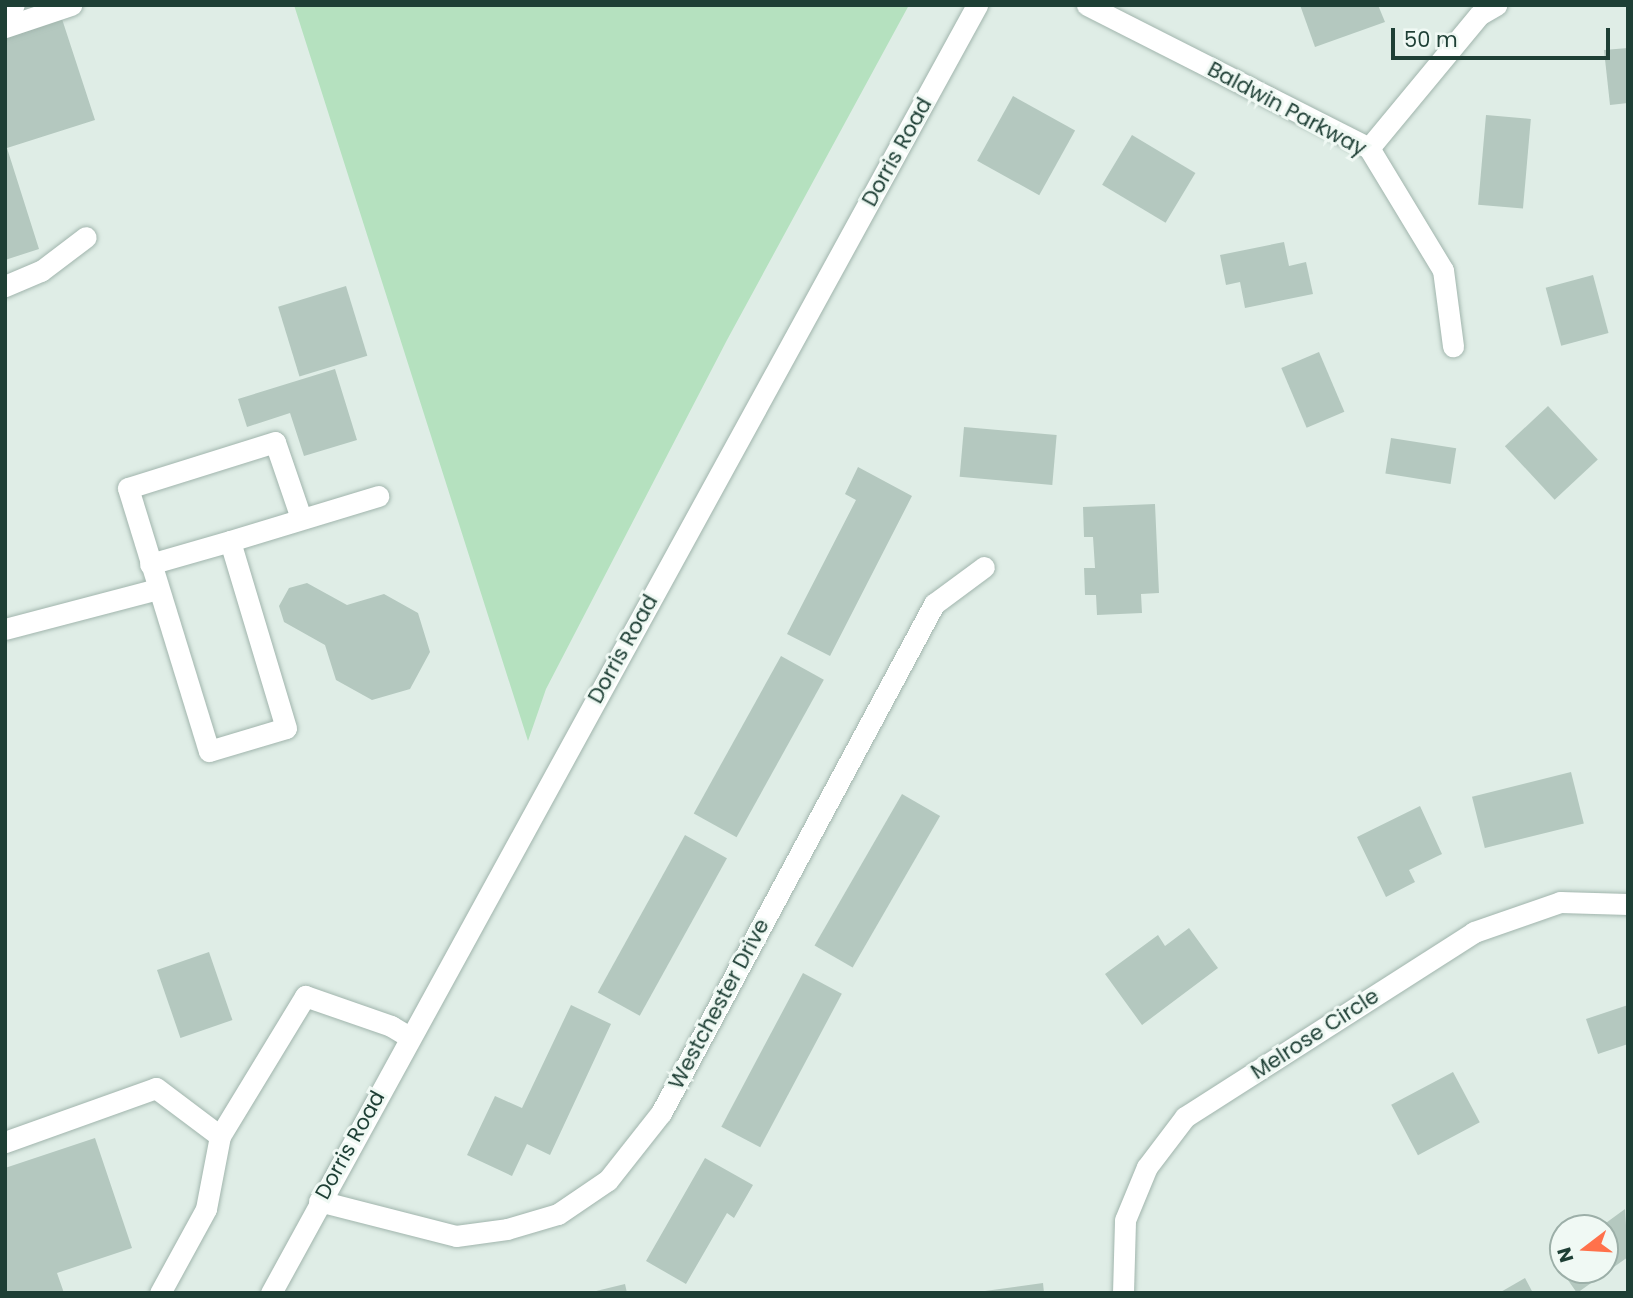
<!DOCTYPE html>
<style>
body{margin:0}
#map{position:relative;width:1633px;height:1298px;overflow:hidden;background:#dfede6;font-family:Poppins,sans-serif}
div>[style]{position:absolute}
.green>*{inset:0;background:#b5e1bf}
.building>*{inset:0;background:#b4c8bf;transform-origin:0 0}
.roads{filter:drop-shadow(0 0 2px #a1b5ad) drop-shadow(0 0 2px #a1b5ad)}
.minor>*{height:21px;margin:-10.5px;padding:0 10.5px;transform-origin:10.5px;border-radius:10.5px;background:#fff}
span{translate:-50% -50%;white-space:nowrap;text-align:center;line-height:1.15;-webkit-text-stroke:6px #f0f9f4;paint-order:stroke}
.street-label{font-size:21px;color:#1e3f35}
.frame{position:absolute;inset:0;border:7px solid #1e3f35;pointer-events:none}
.north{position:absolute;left:1549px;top:1214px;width:70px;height:70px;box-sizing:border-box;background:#f0f9f4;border:2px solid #9cafa8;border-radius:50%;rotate:253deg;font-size:19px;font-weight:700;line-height:28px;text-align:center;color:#1e3f35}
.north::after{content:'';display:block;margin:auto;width:24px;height:32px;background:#ff714b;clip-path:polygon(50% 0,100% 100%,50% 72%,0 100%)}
.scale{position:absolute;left:1391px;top:28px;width:219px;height:32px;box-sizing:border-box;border:4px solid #1e3f35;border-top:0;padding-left:9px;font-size:21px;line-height:24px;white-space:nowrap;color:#1e3f35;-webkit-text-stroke:5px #f0f9f4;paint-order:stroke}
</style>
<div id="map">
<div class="green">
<div style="clip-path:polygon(294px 5px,909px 5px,727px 340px,546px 689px,528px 741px)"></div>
</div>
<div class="building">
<div style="clip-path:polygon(1300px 5px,1378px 5px,1385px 22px,1315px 47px)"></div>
<div style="clip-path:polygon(62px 19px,95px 120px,7px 148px,39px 249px,5px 260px,5px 37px)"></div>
<div style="clip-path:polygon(1628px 48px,1628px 103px,1610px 105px,1604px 50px)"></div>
<div style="left:1013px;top:96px;width:71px;height:74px;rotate:29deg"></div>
<div style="left:1486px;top:115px;width:45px;height:90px;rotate:5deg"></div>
<div style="left:1132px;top:135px;width:74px;height:58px;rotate:31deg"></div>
<div style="clip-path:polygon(1284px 242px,1289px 266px,1306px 262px,1313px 294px,1245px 308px,1240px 282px,1226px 285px,1220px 255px)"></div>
<div style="left:1593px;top:275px;width:60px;height:49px;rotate:75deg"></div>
<div style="left:346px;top:286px;width:73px;height:71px;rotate:73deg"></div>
<div style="left:1319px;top:352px;width:65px;height:41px;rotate:67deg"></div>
<div style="clip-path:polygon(335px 369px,357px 440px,304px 456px,290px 413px,247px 427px,238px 399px)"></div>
<div style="left:1548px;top:406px;width:73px;height:59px;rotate:47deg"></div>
<div style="left:964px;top:427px;width:93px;height:50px;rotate:5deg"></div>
<div style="left:1391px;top:438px;width:66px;height:36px;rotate:9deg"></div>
<div style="clip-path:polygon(858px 467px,912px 496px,830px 656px,787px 634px,856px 500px,845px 494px)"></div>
<div style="clip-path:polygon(1155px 504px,1159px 593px,1141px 594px,1142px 613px,1097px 615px,1096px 595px,1085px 595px,1084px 568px,1095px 568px,1093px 537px,1084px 537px,1083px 507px)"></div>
<div style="clip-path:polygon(307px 583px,347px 605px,384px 594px,418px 613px,430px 652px,410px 689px,372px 700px,336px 680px,325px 645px,284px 622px,279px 606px,289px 588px)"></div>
<div style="left:781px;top:656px;width:49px;height:180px;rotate:29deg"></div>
<div style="left:1571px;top:772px;width:53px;height:102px;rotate:76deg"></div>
<div style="left:902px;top:794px;width:44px;height:175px;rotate:30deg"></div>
<div style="clip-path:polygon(1420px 806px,1442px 854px,1409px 870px,1415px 882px,1386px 897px,1357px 837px)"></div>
<div style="left:685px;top:835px;width:48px;height:180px;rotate:29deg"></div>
<div style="clip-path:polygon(1189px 928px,1218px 968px,1142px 1025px,1105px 974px,1158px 935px,1165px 946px)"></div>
<div style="left:209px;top:952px;width:72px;height:55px;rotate:71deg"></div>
<div style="left:803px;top:973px;width:44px;height:174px;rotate:28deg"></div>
<div style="clip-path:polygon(571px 1005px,611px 1024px,550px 1155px,527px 1144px,512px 1176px,467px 1155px,495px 1096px,522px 1108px)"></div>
<div style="clip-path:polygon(1628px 1005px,1628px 1044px,1598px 1054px,1586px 1019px)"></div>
<div style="left:1453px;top:1072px;width:57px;height:70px;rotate:62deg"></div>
<div style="clip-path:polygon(95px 1138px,132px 1248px,57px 1273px,64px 1293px,5px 1293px,5px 1168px)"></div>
<div style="clip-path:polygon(705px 1158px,753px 1185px,734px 1218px,727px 1213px,686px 1284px,646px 1261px)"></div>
<div style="clip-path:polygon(1625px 1209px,1628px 1257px,1577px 1293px,1554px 1260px,1563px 1254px,1563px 1270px,1605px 1270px,1605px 1228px,1599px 1228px)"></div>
<div style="clip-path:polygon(1525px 1278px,1533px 1293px,1499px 1293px)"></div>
<div style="clip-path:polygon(1043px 1283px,1044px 1293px,985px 1293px,985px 1291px)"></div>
<div style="clip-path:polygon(625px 1284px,627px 1293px,592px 1293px,592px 1292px)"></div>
</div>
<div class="roads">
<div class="minor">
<div style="left:1087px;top:5px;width:316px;rotate:26.9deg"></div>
<div style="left:1369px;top:148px;width:143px;rotate:58.8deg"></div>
<div style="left:1443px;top:270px;width:77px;rotate:82.5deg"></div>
<div style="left:5px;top:8px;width:9px;rotate:-18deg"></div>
<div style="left:5px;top:27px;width:70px;rotate:-18.4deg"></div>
<div style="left:1369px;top:148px;width:173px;rotate:-50.4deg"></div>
<div style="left:1479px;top:15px;width:20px;rotate:-30deg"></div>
<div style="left:5px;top:286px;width:39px;rotate:-23deg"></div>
<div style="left:41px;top:271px;width:56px;rotate:-37.1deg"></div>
<div style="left:301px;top:518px;width:80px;rotate:-108.9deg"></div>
<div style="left:275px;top:442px;width:154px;rotate:162.6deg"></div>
<div style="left:128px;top:488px;width:275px;rotate:72.9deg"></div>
<div style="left:209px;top:751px;width:80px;rotate:-16.6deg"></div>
<div style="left:286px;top:728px;width:195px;rotate:-106.7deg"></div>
<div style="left:230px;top:541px;width:155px;rotate:-16.9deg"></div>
<div style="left:150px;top:564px;width:83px;rotate:-16deg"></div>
<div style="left:5px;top:629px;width:158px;rotate:-14.7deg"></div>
<div style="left:220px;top:1136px;width:164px;rotate:-58.7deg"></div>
<div style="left:305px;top:996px;width:91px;rotate:19.2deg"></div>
<div style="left:391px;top:1026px;width:21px;rotate:31deg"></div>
<div style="left:5px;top:1142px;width:160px;rotate:-19.7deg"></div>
<div style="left:156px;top:1088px;width:80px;rotate:36.9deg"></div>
<div style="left:220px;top:1136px;width:74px;rotate:100.9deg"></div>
<div style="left:206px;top:1209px;width:96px;rotate:118.7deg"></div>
<div style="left:319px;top:1201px;width:141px;rotate:14.3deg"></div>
<div style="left:456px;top:1236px;width:51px;rotate:-7.8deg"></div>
<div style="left:507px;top:1229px;width:53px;rotate:-16.4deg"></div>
<div style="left:558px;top:1214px;width:60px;rotate:-34.2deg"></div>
<div style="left:608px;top:1180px;width:85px;rotate:-51.7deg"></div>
<div style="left:661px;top:1113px;width:578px;rotate:-61.79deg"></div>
<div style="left:934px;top:604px;width:62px;rotate:-36.5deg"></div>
<div style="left:271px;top:1293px;width:1469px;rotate:-61.27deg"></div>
<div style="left:1123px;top:1293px;width:73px;rotate:-88.4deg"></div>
<div style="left:1125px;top:1220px;width:57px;rotate:-67.5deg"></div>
<div style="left:1147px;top:1167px;width:63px;rotate:-52.8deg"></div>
<div style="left:1185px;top:1117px;width:343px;rotate:-32.6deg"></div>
<div style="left:1474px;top:932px;width:91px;rotate:-19.2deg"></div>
<div style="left:1560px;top:902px;width:68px;rotate:1.7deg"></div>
</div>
</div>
<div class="street-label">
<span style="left:1287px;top:109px;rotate:28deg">Baldwin Parkway</span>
<span style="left:897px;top:152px;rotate:-61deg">Dorris Road</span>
<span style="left:623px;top:649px;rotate:-61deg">Dorris Road</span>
<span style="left:719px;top:1004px;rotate:-62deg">Westchester Drive</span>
<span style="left:1315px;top:1034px;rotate:-33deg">Melrose Circle</span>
<span style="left:350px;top:1145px;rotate:-61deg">Dorris Road</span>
</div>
<div class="frame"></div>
<div class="north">N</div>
<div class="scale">50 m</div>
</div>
